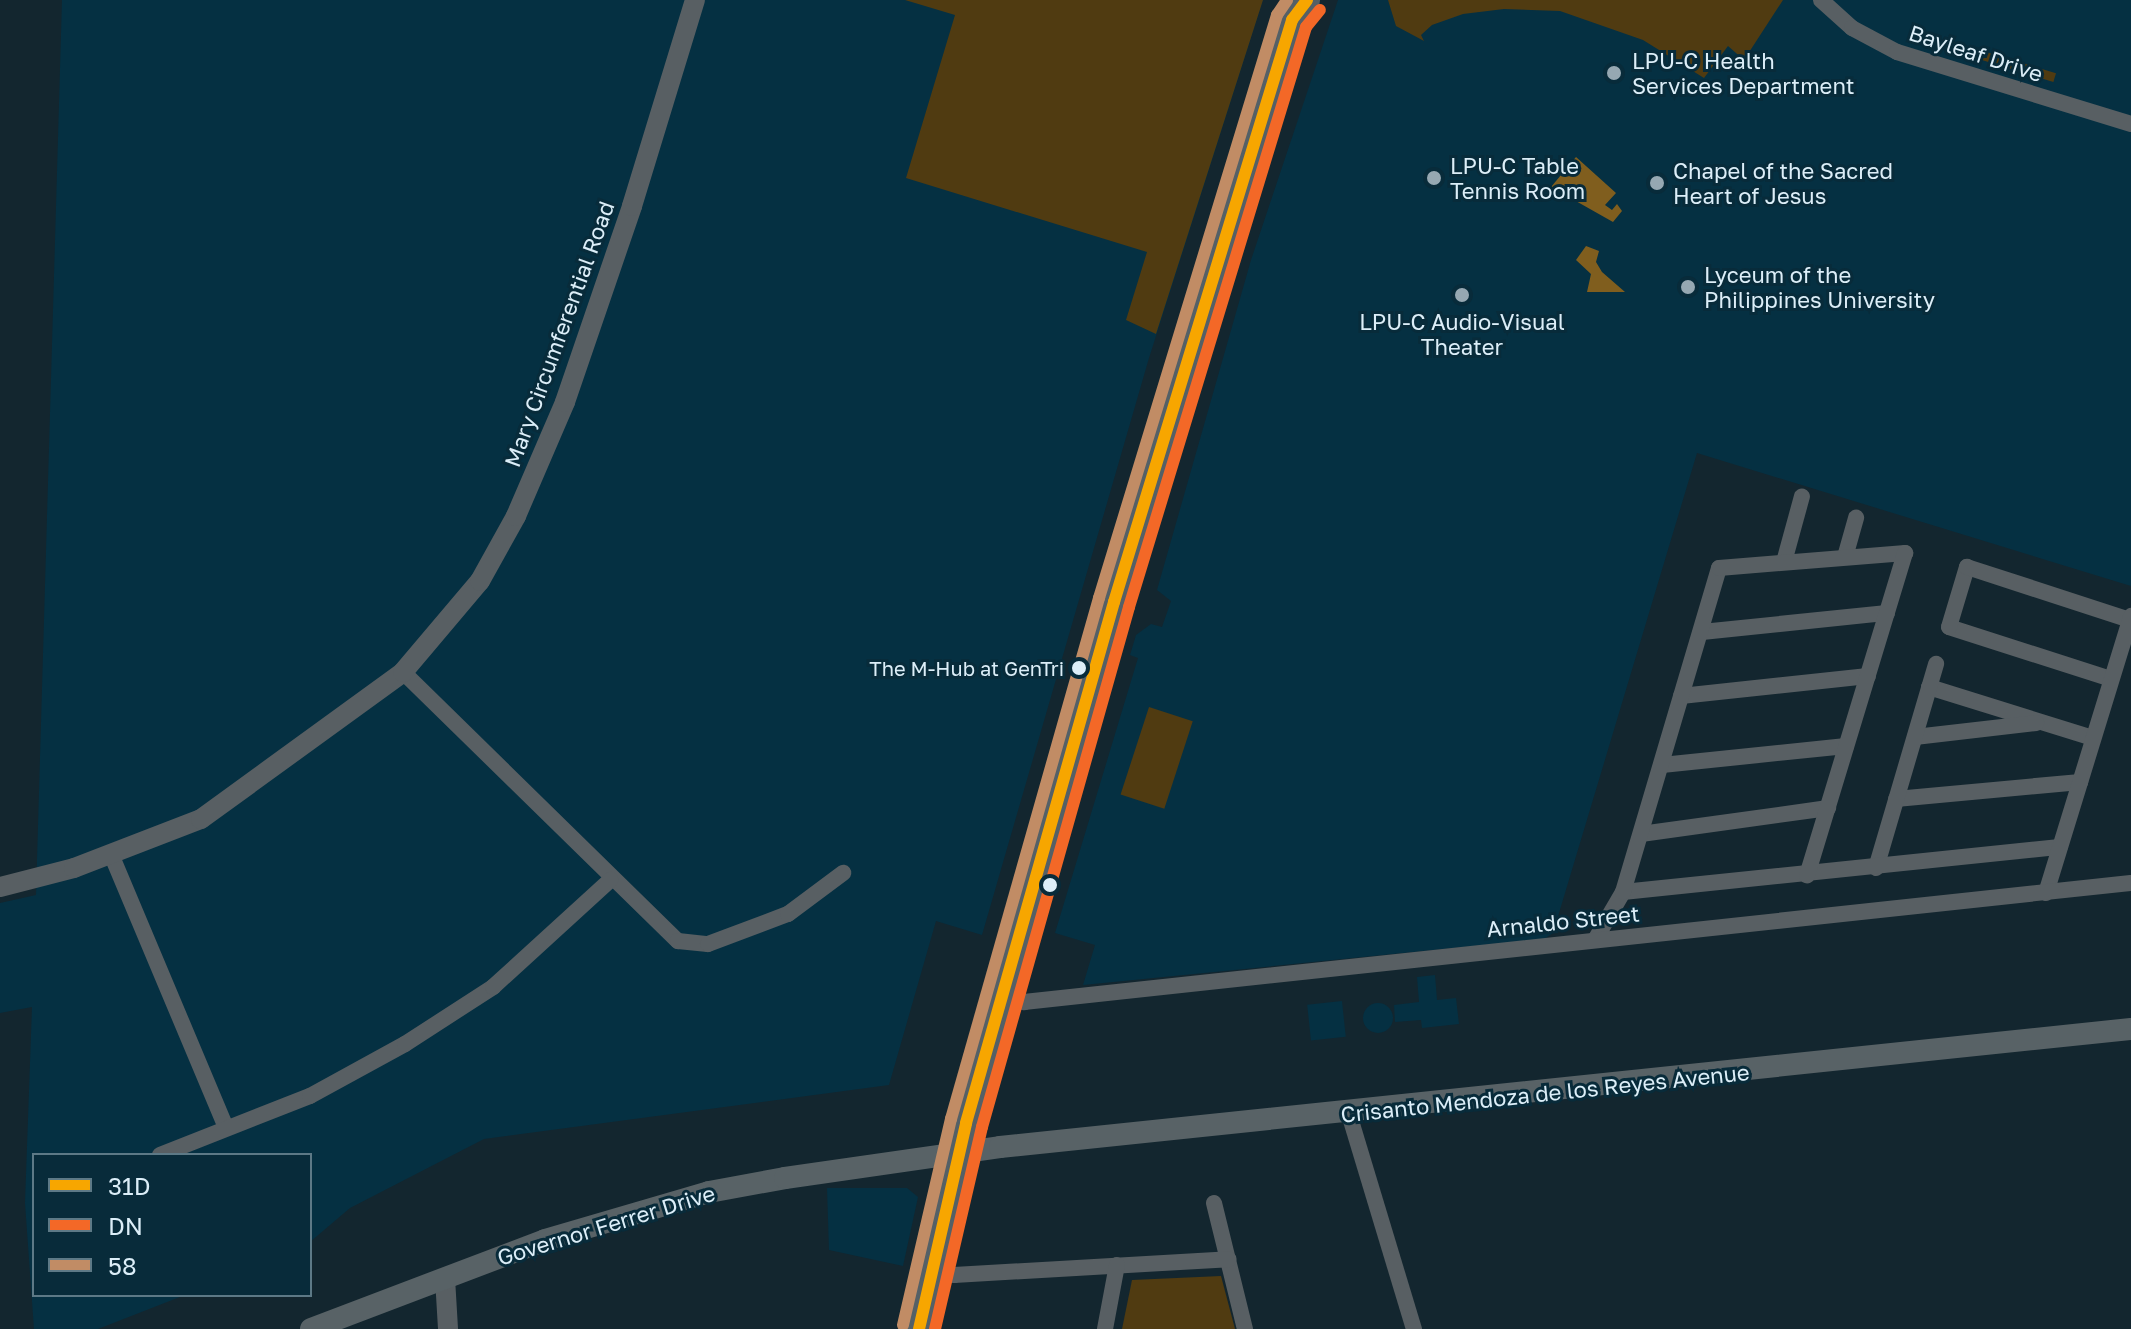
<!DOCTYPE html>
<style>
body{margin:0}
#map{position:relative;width:2131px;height:1329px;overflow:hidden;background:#13262f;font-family:"Golos Text",sans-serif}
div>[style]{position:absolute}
.built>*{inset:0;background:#053042;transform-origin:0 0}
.round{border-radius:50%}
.green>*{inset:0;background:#503b11;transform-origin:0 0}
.water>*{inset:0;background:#805e1e}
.minor>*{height:16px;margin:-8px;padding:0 8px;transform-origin:8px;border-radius:8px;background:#585f63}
.tertiary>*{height:20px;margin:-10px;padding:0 10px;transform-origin:10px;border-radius:10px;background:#585f63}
.secondary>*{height:22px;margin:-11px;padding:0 11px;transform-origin:11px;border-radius:11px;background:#586266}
.primary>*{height:26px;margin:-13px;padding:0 13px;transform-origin:13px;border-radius:13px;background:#546066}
.bus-1>*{height:12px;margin:-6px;padding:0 6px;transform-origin:6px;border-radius:6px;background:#f7a600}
.bus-2>*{height:12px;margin:-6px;padding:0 6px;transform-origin:6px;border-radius:6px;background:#f36827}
.bus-3>*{height:12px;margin:-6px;padding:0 6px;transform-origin:6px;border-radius:6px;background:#c18c65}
.dots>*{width:22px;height:22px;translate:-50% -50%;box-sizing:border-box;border:4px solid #082b3a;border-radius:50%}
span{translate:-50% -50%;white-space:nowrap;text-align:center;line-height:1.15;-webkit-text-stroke:6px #082b3a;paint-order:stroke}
.bus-label{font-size:20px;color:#dceef8}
.right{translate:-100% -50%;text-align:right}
.street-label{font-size:22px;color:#dceef8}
.poi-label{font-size:22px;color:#dceef8}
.left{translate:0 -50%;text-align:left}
.legend{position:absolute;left:32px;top:1153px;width:280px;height:144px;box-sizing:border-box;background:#082b3a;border:2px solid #5d7986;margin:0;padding:10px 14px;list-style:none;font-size:24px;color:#dceef8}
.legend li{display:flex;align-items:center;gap:16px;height:40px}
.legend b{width:40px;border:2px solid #5d7986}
</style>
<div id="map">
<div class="built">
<div style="clip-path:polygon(62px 0,1263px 0,1149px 358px,982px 935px,936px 921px,889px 1085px,484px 1139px,350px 1208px,310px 1242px,310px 1155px,34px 1155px,34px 1295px,185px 1295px,98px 1329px,34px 1329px,25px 1203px,32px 1007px,0 1013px,0 903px,36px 895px)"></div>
<div style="clip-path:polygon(1338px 0,2131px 0,2131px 586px,1697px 453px,1553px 933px,1544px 939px,1083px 985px,1095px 945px,1055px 933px,1138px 658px,1130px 655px,1136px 635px,1151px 624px,1162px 627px,1171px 601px,1157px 590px,1251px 260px)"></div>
<div style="clip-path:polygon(1435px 975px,1437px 1000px,1456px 998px,1459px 1024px,1422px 1028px,1421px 1020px,1395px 1022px,1394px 1005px,1419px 1002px,1417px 977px)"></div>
<div style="left:1342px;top:1001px;width:36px;height:35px;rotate:84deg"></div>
<div class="round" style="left:1363px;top:1003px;width:30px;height:30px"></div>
<div style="clip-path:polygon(827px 1188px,907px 1188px,918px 1197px,903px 1266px,829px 1250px)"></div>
</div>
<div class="green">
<div style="clip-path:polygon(905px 0,1263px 0,1156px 334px,1126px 320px,1147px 252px,906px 178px,955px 15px)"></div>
<div style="clip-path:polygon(1388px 0,1783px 0,1744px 60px,1728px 46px,1704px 78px,1643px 40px,1560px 11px,1504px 9px,1463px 14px,1432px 25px,1421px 35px,1424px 41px,1396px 26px)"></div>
<div style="left:1947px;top:40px;width:114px;height:9px;rotate:17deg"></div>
<div style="left:1149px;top:707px;width:46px;height:92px;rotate:18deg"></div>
<div style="clip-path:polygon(1221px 1276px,1235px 1329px,1122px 1329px,1132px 1280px)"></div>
</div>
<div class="water">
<div style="clip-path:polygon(1576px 157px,1616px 193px,1605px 205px,1612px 210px,1617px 204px,1622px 211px,1613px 222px,1551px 187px)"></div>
<div style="clip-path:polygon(1586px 246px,1599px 251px,1596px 262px,1602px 272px,1625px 292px,1587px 292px,1591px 274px,1576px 260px)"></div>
</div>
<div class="minor">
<div style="left:1821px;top:0;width:42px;rotate:42.1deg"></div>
<div style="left:1852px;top:28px;width:51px;rotate:28.1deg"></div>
<div style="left:1897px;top:52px;width:245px;rotate:17.1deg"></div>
<div style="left:1845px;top:557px;width:41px;rotate:-74.2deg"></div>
<div style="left:1784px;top:562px;width:68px;rotate:-74.7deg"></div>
<div style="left:1702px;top:632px;width:186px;rotate:-5.9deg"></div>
<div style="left:403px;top:672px;width:385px;rotate:44.4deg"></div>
<div style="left:678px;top:941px;width:30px;rotate:6deg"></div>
<div style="left:708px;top:944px;width:85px;rotate:-20.6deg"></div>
<div style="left:788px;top:914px;width:69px;rotate:-36.7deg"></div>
<div style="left:2111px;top:679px;width:170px;rotate:-162.2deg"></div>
<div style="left:1949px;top:627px;width:63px;rotate:-73.3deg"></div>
<div style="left:1967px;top:567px;width:171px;rotate:18deg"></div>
<div style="left:1929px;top:687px;width:172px;rotate:17.3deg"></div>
<div style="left:1681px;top:696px;width:188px;rotate:-6.1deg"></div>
<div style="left:1915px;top:737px;width:122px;rotate:-6.6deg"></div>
<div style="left:1662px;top:765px;width:185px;rotate:-5.9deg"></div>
<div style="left:1896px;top:799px;width:185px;rotate:-5.3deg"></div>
<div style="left:1641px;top:834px;width:189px;rotate:-7.9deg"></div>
<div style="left:111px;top:854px;width:296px;rotate:67.2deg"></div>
<div style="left:1876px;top:868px;width:213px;rotate:-73.6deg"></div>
<div style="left:1623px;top:892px;width:439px;rotate:-5.9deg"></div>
<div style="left:2046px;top:893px;width:290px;rotate:-72.9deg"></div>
<div style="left:1595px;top:940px;width:56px;rotate:-59.7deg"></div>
<div style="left:1623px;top:892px;width:338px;rotate:-73.5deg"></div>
<div style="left:1719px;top:568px;width:187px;rotate:-4.6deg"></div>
<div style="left:1905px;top:553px;width:337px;rotate:106.9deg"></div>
<div style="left:1001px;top:996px;width:24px;rotate:15deg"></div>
<div style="left:1024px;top:1002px;width:1113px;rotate:-6.14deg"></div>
<div style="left:1349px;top:1114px;width:225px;rotate:73.2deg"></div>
<div style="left:160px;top:1155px;width:161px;rotate:-21.5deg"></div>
<div style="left:310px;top:1096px;width:108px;rotate:-28.7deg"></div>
<div style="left:405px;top:1044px;width:105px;rotate:-32.9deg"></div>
<div style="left:493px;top:987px;width:159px;rotate:-42.4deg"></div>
<div style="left:1214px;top:1203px;width:130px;rotate:76.2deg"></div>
<div style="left:933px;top:1270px;width:22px;rotate:13deg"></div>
<div style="left:954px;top:1275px;width:275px;rotate:-3.3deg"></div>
<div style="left:1105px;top:1329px;width:65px;rotate:-79.4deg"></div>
</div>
<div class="tertiary">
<div style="left:0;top:887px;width:76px;rotate:-14.4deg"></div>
<div style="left:74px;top:868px;width:136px;rotate:-21.1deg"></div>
<div style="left:201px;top:819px;width:250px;rotate:-36deg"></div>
<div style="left:403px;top:672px;width:119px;rotate:-49.8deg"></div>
<div style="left:480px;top:581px;width:74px;rotate:-61deg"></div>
<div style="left:516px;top:516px;width:124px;rotate:-66.7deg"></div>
<div style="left:565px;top:402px;width:207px;rotate:-71.1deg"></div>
<div style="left:632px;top:206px;width:215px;rotate:-73deg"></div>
<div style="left:445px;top:1278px;width:51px;rotate:86.6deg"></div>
</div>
<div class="secondary">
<div style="left:311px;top:1329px;width:250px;rotate:-20.8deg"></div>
<div style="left:545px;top:1240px;width:171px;rotate:-16.3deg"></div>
<div style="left:709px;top:1192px;width:77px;rotate:-10.4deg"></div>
<div style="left:785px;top:1178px;width:217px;rotate:-8.2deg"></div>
<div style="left:1000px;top:1147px;width:1137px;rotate:-5.96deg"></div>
</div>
<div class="primary">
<div style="left:919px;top:1329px;width:211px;rotate:-77.1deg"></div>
<div style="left:966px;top:1123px;width:542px;rotate:-74.14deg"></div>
<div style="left:1114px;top:602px;width:609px;rotate:-72.99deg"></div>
<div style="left:1292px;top:20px;width:25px;rotate:-53deg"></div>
</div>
<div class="bus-1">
<div style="left:919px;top:1329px;width:211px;rotate:-77.1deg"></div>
<div style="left:966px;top:1123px;width:542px;rotate:-74.14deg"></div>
<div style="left:1114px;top:602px;width:609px;rotate:-72.99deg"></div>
<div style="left:1292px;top:20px;width:25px;rotate:-53deg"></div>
</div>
<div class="bus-2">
<div style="left:935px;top:1329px;width:207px;rotate:-76.9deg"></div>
<div style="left:982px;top:1127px;width:540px;rotate:-74.21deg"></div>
<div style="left:1129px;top:607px;width:606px;rotate:-73.03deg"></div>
<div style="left:1306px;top:27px;width:22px;rotate:-51deg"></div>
</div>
<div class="bus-3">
<div style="left:903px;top:1325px;width:212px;rotate:-76.9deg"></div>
<div style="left:951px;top:1119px;width:542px;rotate:-74.14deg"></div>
<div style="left:1099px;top:598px;width:610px;rotate:-73.02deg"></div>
<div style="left:1277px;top:15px;width:18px;rotate:-56deg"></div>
</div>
<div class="dots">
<div style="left:1614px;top:73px;background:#96a8b2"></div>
<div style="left:1434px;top:178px;background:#96a8b2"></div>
<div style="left:1657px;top:183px;background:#96a8b2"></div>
<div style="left:1688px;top:287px;background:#96a8b2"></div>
<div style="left:1462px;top:295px;background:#96a8b2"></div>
<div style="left:1079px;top:668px;background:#dceef8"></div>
<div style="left:1050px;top:885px;background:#dceef8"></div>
</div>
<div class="bus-label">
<span class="right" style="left:1064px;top:668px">The M-Hub at GenTri</span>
</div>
<div class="street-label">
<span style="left:1976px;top:53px;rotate:18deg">Bayleaf Drive</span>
<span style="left:559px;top:334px;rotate:-70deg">Mary Circumferential Road</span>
<span style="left:1563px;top:921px;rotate:-6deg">Arnaldo Street</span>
<span style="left:1545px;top:1093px;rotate:-6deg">Crisanto Mendoza de los Reyes Avenue</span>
<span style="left:606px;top:1225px;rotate:-17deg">Governor Ferrer Drive</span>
</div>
<div class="poi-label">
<span class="left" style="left:1632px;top:73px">LPU-C Health<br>Services Department</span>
<span class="left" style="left:1450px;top:178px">LPU-C Table<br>Tennis Room</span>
<span class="left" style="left:1673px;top:183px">Chapel of the Sacred<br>Heart of Jesus</span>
<span class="left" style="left:1704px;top:287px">Lyceum of the<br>Philippines University</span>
<span style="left:1462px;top:334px">LPU-C Audio-Visual<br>Theater</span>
</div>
<ul class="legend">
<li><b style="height:10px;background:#f7a600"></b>31D</li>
<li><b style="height:10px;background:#f36827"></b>DN</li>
<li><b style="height:10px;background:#c18c65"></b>58</li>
</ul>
</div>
